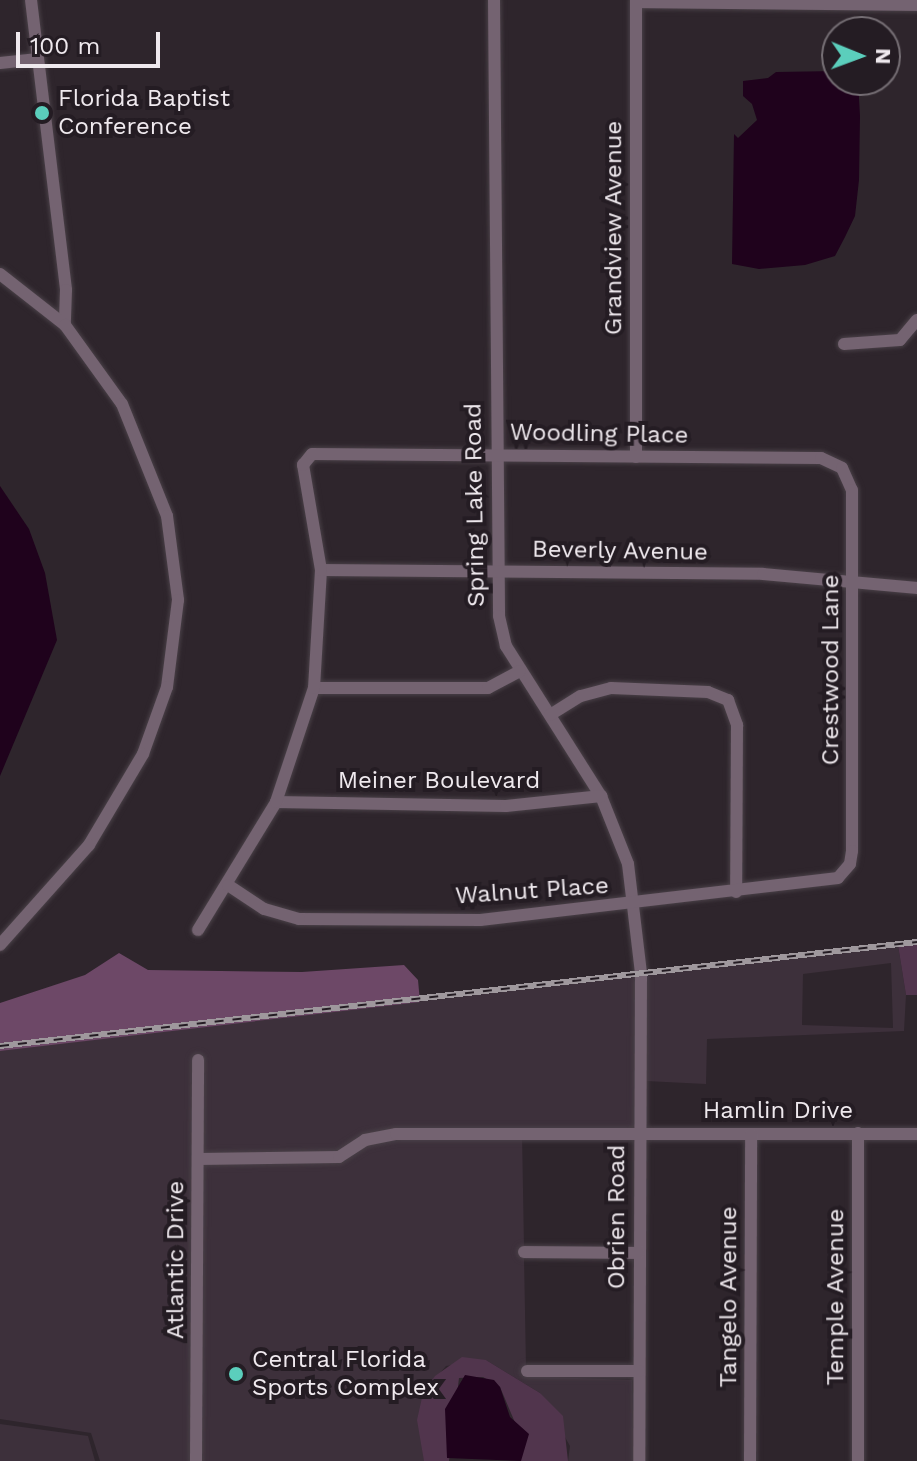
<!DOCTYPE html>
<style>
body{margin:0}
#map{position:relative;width:917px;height:1461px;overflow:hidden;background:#2e252c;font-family:"Work Sans",sans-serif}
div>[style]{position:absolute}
.built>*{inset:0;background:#3d303b}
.green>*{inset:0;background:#51354d}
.forest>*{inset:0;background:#6d4867}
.water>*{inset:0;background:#1f021c}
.roads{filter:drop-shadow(0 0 2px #494047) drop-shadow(0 0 2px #494047)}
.minor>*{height:12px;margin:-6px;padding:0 6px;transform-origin:6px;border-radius:6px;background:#746371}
.rail>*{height:6px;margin-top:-3px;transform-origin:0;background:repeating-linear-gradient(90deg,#241c23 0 9px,#9f989d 0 18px);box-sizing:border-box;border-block:2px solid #9f989d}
.dots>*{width:22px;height:22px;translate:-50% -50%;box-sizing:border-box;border:4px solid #241c23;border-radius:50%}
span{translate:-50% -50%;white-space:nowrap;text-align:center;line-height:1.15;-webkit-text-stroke:8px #241c23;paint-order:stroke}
.poi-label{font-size:24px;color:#efe9ee}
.left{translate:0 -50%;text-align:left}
.street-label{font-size:24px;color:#efe9ee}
.north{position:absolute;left:821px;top:16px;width:80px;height:80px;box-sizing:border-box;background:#241c23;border:2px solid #756e74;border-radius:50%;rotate:91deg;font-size:22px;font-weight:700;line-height:32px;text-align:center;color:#efe9ee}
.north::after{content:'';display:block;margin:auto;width:28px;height:36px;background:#5bcebc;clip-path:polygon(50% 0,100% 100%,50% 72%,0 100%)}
.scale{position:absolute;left:16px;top:32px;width:144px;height:36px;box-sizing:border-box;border:4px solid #efe9ee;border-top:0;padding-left:10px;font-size:24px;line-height:28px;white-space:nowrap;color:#efe9ee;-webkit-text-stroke:6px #241c23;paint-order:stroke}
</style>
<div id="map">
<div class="built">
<div style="clip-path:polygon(evenodd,898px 945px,906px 995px,904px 1031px,707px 1039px,706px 1084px,646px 1081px,647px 975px,898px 945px,891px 963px,893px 1028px,802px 1025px,803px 974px,891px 963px)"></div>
<div style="clip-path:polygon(635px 976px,634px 1128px,522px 1132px,524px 1247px,519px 1248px,519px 1257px,524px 1257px,526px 1366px,522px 1376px,632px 1380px,634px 1461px,568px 1461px,570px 1446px,540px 1393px,486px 1360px,446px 1366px,423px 1393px,424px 1461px,202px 1461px,203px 1055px,193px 1056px,191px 1461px,100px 1461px,91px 1433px,0 1419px,0 1051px)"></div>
<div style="clip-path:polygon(0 1424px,88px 1436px,95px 1461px,0 1461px)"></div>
</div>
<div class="green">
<div style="clip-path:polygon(917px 944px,917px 995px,906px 995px,898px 945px)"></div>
<div style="clip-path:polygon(462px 1357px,486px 1360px,540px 1393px,563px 1416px,568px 1461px,521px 1461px,516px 1425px,500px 1387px,483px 1377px,459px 1378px,449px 1461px,424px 1461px,417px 1420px,423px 1393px,435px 1376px)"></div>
</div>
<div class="forest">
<div style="clip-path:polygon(119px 953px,148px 970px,302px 972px,404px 965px,418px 980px,420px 1002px,0 1051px,0 1003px,85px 975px)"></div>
</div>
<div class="water">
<div style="clip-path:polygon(837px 71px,837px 80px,858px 80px,860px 116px,859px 180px,855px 216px,845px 237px,835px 256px,805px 265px,759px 269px,732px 264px,734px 134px,738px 138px,757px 120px,752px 104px,743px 96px,743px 81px,768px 78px,776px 72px)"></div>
<div style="clip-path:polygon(0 486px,29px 529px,45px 573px,57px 640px,0 776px)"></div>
<div style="clip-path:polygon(465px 1375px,494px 1380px,500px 1387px,510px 1417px,529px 1434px,521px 1461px,447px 1458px,445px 1409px)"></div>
</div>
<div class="roads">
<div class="minor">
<div style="left:31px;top:0;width:292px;rotate:83.1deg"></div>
<div style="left:66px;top:290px;width:35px;rotate:92deg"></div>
<div style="left:494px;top:0;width:616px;rotate:89.53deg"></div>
<div style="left:499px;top:616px;width:31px;rotate:77deg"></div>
<div style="left:506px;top:646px;width:178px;rotate:57.7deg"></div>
<div style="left:601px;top:796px;width:73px;rotate:68.3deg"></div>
<div style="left:628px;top:864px;width:110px;rotate:83.2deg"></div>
<div style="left:641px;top:973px;width:488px;rotate:90.2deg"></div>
<div style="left:636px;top:2px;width:281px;rotate:0.6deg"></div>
<div style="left:0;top:63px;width:38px;rotate:-6deg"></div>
<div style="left:0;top:274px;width:83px;rotate:38.1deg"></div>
<div style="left:65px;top:325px;width:97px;rotate:54.2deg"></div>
<div style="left:122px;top:404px;width:121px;rotate:68.1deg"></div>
<div style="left:167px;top:516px;width:85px;rotate:82.5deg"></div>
<div style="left:178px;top:600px;width:88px;rotate:97.2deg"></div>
<div style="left:167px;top:687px;width:71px;rotate:109.7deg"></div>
<div style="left:143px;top:754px;width:106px;rotate:120.7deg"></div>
<div style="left:89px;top:845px;width:134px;rotate:131.7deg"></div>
<div style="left:844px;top:344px;width:56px;rotate:-4.1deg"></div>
<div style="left:900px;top:340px;width:26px;rotate:-50deg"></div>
<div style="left:636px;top:457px;width:457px;rotate:-90deg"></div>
<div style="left:321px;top:570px;width:442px;rotate:0.5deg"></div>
<div style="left:763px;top:574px;width:155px;rotate:5.2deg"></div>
<div style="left:314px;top:688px;width:174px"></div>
<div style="left:488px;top:688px;width:36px;rotate:-28deg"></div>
<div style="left:550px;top:715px;width:36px;rotate:-32deg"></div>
<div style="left:581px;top:696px;width:31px;rotate:-15deg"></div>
<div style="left:611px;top:688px;width:97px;rotate:2.4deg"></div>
<div style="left:708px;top:692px;width:22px;rotate:22deg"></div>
<div style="left:728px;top:700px;width:27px;rotate:70deg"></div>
<div style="left:737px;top:725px;width:167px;rotate:90.3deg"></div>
<div style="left:276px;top:802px;width:230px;rotate:1deg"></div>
<div style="left:506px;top:806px;width:96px;rotate:-6deg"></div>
<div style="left:198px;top:930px;width:150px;rotate:-58.6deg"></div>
<div style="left:276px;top:802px;width:120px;rotate:-71.6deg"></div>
<div style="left:314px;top:688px;width:118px;rotate:-86.6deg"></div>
<div style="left:321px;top:570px;width:107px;rotate:-99.7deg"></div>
<div style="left:303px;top:465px;width:14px;rotate:-51deg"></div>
<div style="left:312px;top:454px;width:509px;rotate:0.45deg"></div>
<div style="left:821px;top:458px;width:23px;rotate:25deg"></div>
<div style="left:842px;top:468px;width:24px;rotate:66deg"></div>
<div style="left:852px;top:490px;width:361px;rotate:90deg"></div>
<div style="left:852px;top:851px;width:13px;rotate:99deg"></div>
<div style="left:850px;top:864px;width:18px;rotate:131deg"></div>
<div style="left:838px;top:878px;width:360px;rotate:173.3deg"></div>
<div style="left:480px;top:920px;width:181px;rotate:-179.7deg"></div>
<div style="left:299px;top:919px;width:36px;rotate:-164deg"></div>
<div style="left:264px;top:909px;width:43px;rotate:-146.3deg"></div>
<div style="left:199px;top:1159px;width:140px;rotate:-0.8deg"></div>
<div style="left:339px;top:1157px;width:31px;rotate:-33deg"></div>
<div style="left:365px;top:1140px;width:32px;rotate:-11deg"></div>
<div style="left:396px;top:1134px;width:521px"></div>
<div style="left:524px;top:1252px;width:115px;rotate:0.5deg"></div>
<div style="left:527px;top:1371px;width:112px"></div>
<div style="left:196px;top:1461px;width:401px;rotate:-89.7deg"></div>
<div style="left:750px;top:1461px;width:327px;rotate:-89.8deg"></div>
<div style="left:858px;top:1461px;width:328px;rotate:-90deg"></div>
</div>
</div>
<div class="rail">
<div style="left:0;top:1046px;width:923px;rotate:-6.47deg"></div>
</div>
<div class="dots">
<div style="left:42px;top:113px;background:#5bcebc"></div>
<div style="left:236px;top:1374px;background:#5bcebc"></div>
</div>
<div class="poi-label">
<span class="left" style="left:58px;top:113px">Florida Baptist<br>Conference</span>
<span class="left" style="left:252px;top:1374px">Central Florida<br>Sports Complex</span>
</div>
<div class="street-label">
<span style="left:614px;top:228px;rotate:-90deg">Grandview Avenue</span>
<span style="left:599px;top:434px;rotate:1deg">Woodling Place</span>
<span style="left:475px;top:505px;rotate:-91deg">Spring Lake Road</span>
<span style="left:620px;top:551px;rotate:1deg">Beverly Avenue</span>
<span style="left:831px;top:670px;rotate:-90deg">Crestwood Lane</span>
<span style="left:439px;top:781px">Meiner Boulevard</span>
<span style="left:532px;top:891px;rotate:-4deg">Walnut Place</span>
<span style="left:778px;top:1111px">Hamlin Drive</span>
<span style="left:617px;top:1217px;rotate:-90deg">Obrien Road</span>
<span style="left:176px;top:1260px;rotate:-90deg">Atlantic Drive</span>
<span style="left:729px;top:1297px;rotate:-90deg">Tangelo Avenue</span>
<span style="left:836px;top:1297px;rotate:-90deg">Temple Avenue</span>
</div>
<div class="north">N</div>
<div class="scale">100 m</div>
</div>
